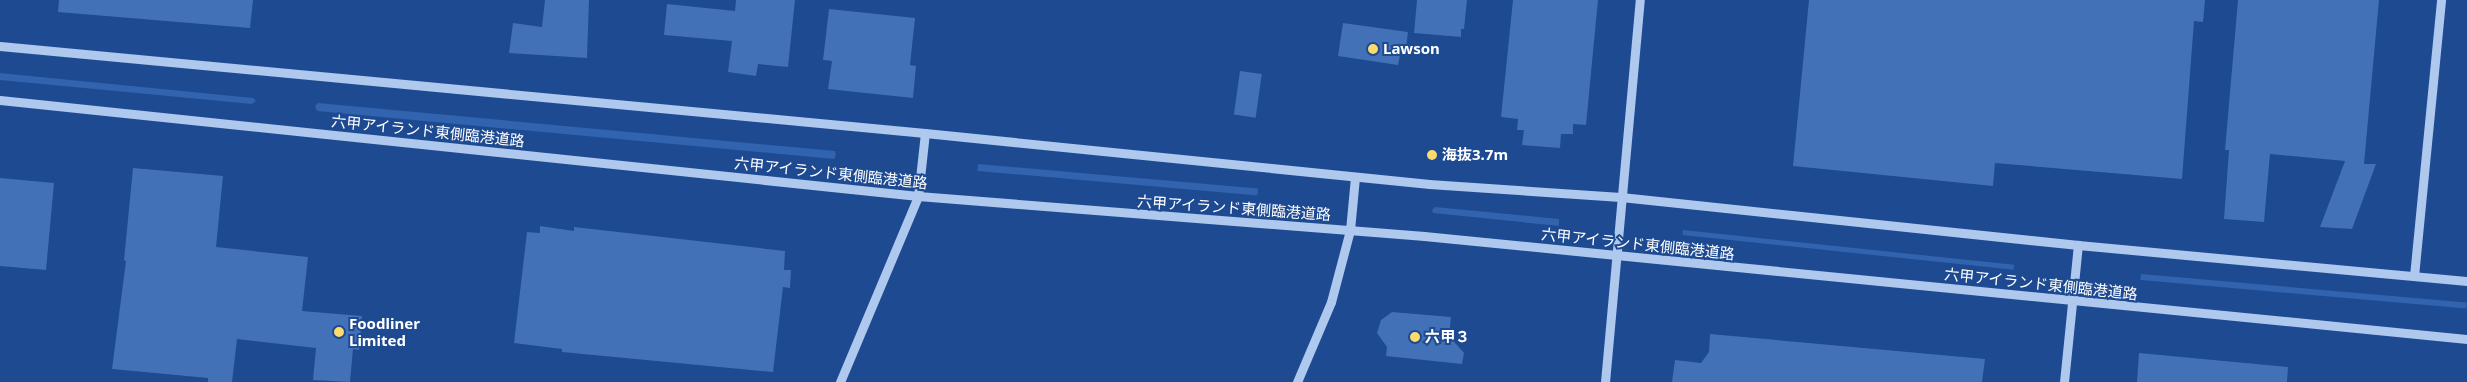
<!DOCTYPE html>
<meta charset="utf-8">
<style>
body{margin:0}
#map{position:relative;width:2467px;height:382px;overflow:hidden;background:#1d4a91;font-family:"Noto Sans","Noto Sans JP",sans-serif}
div>[style]{position:absolute}
.green>*{inset:0;background:#3163af;transform-origin:0 0}
.building>*{inset:0;background:#4271b7;transform-origin:0 0}
.minor>*{height:9px;margin:-4.5px;padding:0 4.5px;transform-origin:4.5px;border-radius:4.5px;background:#aec8ee}
.dots>*{width:14px;height:14px;translate:-50% -50%;box-sizing:border-box;border:2px solid #1d4a91;border-radius:50%}
span{translate:-50% -50%;white-space:nowrap;text-align:center;line-height:1.15;-webkit-text-stroke:4px #1d4a91;paint-order:stroke}
.poi-label{font-size:15px;color:#fff;font-weight:700}
.left{translate:0 -50%;text-align:left}
.street-label{font-size:15px;color:#fff}
</style>
<div id="map">
<div class="green">
<div style="clip-path:polygon(0 73px,253px 98px,256px 101px,252px 104px,0 80px)"></div>
<div style="clip-path:polygon(318px 103px,835px 151px,836px 155px,834px 159px,317px 111px,315px 106px)"></div>
<div style="left:978px;top:164px;width:281px;height:7px;rotate:5deg"></div>
<div style="clip-path:polygon(1435px 207px,1559px 219px,1559px 226px,1433px 213px,1432px 210px)"></div>
<div style="left:1683px;top:230px;width:333px;height:5px;rotate:6deg"></div>
<div style="left:2141px;top:274px;width:327px;height:6px;rotate:5deg"></div>
</div>
<div class="building">
<div style="clip-path:polygon(59px 0,253px 0,250px 28px,58px 12px)"></div>
<div style="clip-path:polygon(545px 0,589px 0,587px 58px,509px 53px,513px 23px,542px 27px)"></div>
<div style="clip-path:polygon(736px 0,795px 0,788px 67px,758px 64px,756px 76px,728px 72px,732px 41px,664px 35px,667px 4px,735px 11px)"></div>
<div style="clip-path:polygon(1417px 0,1467px 0,1464px 29px,1461px 29px,1461px 37px,1414px 33px)"></div>
<div style="clip-path:polygon(1513px 0,1598px 0,1586px 125px,1573px 124px,1573px 134px,1561px 134px,1560px 148px,1522px 145px,1524px 130px,1517px 130px,1518px 119px,1501px 117px)"></div>
<div style="clip-path:polygon(1809px 0,2205px 0,2203px 22px,2194px 21px,2182px 179px,1995px 163px,1993px 186px,1793px 166px)"></div>
<div style="clip-path:polygon(2238px 0,2379px 0,2364px 164px,2376px 164px,2352px 229px,2320px 227px,2345px 161px,2270px 154px,2264px 222px,2224px 219px,2229px 150px,2225px 150px)"></div>
<div style="clip-path:polygon(829px 9px,915px 18px,910px 65px,916px 66px,913px 98px,828px 89px,832px 61px,823px 60px)"></div>
<div style="clip-path:polygon(1343px 23px,1408px 32px,1405px 56px,1400px 55px,1398px 65px,1338px 56px)"></div>
<div style="left:1240px;top:71px;width:22px;height:44px;rotate:8deg"></div>
<div style="clip-path:polygon(133px 168px,223px 176px,216px 247px,308px 257px,302px 311px,362px 316px,359px 350px,353px 349px,350px 382px,313px 380px,316px 348px,237px 339px,232px 382px,208px 382px,208px 378px,112px 369px,126px 261px,124px 260px)"></div>
<div style="clip-path:polygon(0 178px,54px 183px,46px 270px,0 266px)"></div>
<div style="clip-path:polygon(540px 226px,574px 231px,574px 227px,785px 251px,784px 270px,791px 270px,790px 288px,783px 287px,773px 372px,562px 352px,562px 349px,514px 343px,527px 232px,540px 233px)"></div>
<div style="clip-path:polygon(1392px 312px,1451px 317px,1449px 336px,1464px 353px,1462px 364px,1386px 356px,1387px 347px,1377px 333px,1381px 320px)"></div>
<div style="clip-path:polygon(1710px 334px,1985px 359px,1982px 382px,1672px 382px,1675px 360px,1701px 363px,1709px 352px)"></div>
<div style="clip-path:polygon(2139px 353px,2288px 367px,2287px 382px,2137px 382px)"></div>
</div>
<div class="minor">
<div style="left:0;top:46px;width:929px;rotate:5.37deg"></div>
<div style="left:925px;top:133px;width:507px;rotate:5.78deg"></div>
<div style="left:1429px;top:184px;width:192px;rotate:3.9deg"></div>
<div style="left:1621px;top:197px;width:460px;rotate:6deg"></div>
<div style="left:2078px;top:245px;width:391px;rotate:5.3deg"></div>
<div style="left:0;top:100px;width:923px;rotate:5.97deg"></div>
<div style="left:918px;top:196px;width:508px;rotate:4.52deg"></div>
<div style="left:1424px;top:236px;width:1048px;rotate:5.64deg"></div>
<div style="left:2414px;top:276px;width:277px;rotate:-84.4deg"></div>
<div style="left:840px;top:382px;width:202px;rotate:-67.2deg"></div>
<div style="left:918px;top:196px;width:63px;rotate:-83.7deg"></div>
<div style="left:1297px;top:382px;width:87px;rotate:-67deg"></div>
<div style="left:1331px;top:302px;width:74px;rotate:-75.2deg"></div>
<div style="left:1350px;top:230px;width:53px;rotate:-84.6deg"></div>
<div style="left:1605px;top:382px;width:384px;rotate:-84.8deg"></div>
<div style="left:2064px;top:382px;width:138px;rotate:-84.2deg"></div>
</div>
<div class="dots">
<div style="left:1373px;top:49px;background:#fdda6c"></div>
<div style="left:1432px;top:155px;background:#fdda6c"></div>
<div style="left:339px;top:332px;background:#fdda6c"></div>
<div style="left:1415px;top:337px;background:#fdda6c"></div>
</div>
<div class="poi-label">
<span class="left" style="left:1383px;top:49px">Lawson</span>
<span class="left" style="left:1442px;top:155px">海抜3.7m</span>
<span class="left" style="left:349px;top:332px">Foodliner<br>Limited</span>
<span class="left" style="left:1425px;top:337px">六甲３</span>
</div>
<div class="street-label">
<span style="left:428px;top:131px;rotate:6deg">六甲アイランド東側臨港道路</span>
<span style="left:831px;top:173px;rotate:6deg">六甲アイランド東側臨港道路</span>
<span style="left:1234px;top:208px;rotate:4deg">六甲アイランド東側臨港道路</span>
<span style="left:1638px;top:244px;rotate:6deg">六甲アイランド東側臨港道路</span>
<span style="left:2041px;top:284px;rotate:6deg">六甲アイランド東側臨港道路</span>
</div>
</div>
